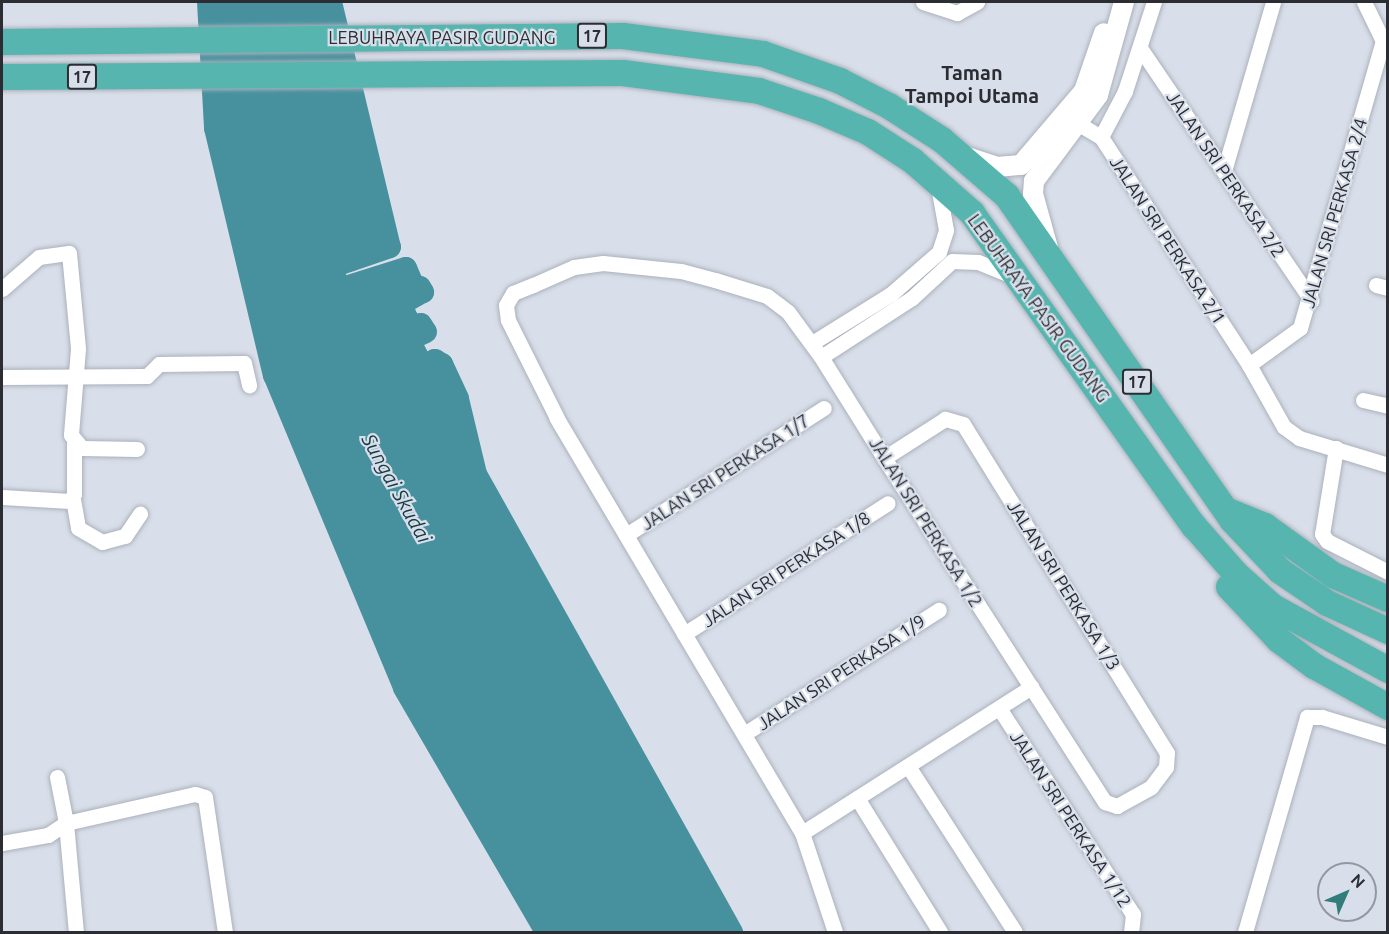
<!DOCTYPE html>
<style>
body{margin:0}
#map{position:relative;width:1389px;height:934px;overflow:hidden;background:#d9dfea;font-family:Ubuntu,sans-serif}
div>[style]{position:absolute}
.water>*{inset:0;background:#47919f}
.river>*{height:22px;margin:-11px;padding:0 11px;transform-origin:11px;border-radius:11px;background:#47919f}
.roads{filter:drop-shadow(0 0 2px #abb1bb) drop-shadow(0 0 2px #abb1bb)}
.minor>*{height:15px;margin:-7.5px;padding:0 7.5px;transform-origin:7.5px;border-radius:7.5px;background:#fff}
.tertiary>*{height:20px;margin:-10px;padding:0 10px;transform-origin:10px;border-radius:10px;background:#fff}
.trunk>*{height:26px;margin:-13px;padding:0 13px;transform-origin:13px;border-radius:13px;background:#56b6af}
span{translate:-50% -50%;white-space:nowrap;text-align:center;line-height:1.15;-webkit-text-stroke:4.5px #d9dfea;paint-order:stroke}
.shield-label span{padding:2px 4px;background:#d9dfea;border:2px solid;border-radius:4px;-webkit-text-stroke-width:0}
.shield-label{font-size:16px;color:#2b2d32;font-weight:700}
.street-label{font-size:18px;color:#2b2d32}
.neighbourhood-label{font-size:20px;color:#2b2d32;font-weight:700}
.water-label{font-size:20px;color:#173b42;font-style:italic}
.frame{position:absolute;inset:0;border:3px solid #2b2d32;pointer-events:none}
.north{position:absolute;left:1317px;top:862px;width:60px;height:60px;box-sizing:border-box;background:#d9dfea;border:2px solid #9398a0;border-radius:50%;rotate:45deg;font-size:16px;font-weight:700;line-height:24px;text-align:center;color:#2b2d32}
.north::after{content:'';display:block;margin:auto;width:21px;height:27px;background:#337c7c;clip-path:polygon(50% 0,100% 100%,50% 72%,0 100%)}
</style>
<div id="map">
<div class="water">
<div style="clip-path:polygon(208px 2px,331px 2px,390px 247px,332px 267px,339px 289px,406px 268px,415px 289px,420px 287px,423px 292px,401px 304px,407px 318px,401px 321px,405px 331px,421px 324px,426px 332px,409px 340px,420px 361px,427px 364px,435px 360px,442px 364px,458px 399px,476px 474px,732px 932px,546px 932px,404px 688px,274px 375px,215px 128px)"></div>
</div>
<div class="river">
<div style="left:208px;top:2px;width:126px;rotate:86.8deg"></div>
<div style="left:215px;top:128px;width:254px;rotate:76.6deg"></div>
<div style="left:274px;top:375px;width:339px;rotate:67.4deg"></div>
<div style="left:404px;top:688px;width:282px;rotate:59.8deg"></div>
<div style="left:331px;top:2px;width:252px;rotate:76.5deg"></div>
<div style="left:390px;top:247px;width:61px;rotate:161deg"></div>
<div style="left:332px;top:267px;width:23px;rotate:72deg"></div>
<div style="left:339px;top:289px;width:70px;rotate:-17.4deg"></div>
<div style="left:406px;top:268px;width:23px;rotate:67deg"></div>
<div style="left:415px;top:289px;width:5px;rotate:-22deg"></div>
<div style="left:420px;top:287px;width:6px;rotate:59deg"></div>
<div style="left:423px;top:292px;width:25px;rotate:151deg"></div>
<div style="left:401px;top:304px;width:15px;rotate:67deg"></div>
<div style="left:407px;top:318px;width:7px;rotate:153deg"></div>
<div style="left:401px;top:321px;width:11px;rotate:68deg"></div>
<div style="left:405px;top:331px;width:17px;rotate:-24deg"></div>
<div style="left:421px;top:324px;width:9px;rotate:58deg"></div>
<div style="left:426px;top:332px;width:19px;rotate:155deg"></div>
<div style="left:409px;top:340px;width:24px;rotate:62deg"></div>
<div style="left:420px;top:361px;width:8px;rotate:23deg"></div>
<div style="left:427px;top:364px;width:9px;rotate:-27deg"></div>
<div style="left:435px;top:360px;width:8px;rotate:30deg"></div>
<div style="left:442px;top:364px;width:38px;rotate:65deg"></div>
<div style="left:458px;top:399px;width:77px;rotate:76.5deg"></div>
<div style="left:476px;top:474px;width:525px;rotate:60.8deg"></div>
</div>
<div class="roads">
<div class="minor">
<div style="left:923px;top:2px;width:36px;rotate:18deg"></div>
<div style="left:957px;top:13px;width:23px;rotate:-29deg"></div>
<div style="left:1364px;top:2px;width:43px;rotate:64deg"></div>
<div style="left:1140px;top:48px;width:305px;rotate:55.8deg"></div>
<div style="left:1079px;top:124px;width:26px;rotate:31deg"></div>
<div style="left:1101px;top:137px;width:272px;rotate:57deg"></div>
<div style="left:1249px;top:365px;width:71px;rotate:60.6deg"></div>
<div style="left:1284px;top:427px;width:19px;rotate:36deg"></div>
<div style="left:1299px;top:438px;width:93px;rotate:16.9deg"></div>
<div style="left:1101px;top:137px;width:52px;rotate:-62.4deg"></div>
<div style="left:1125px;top:91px;width:94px;rotate:-72deg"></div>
<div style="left:1224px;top:171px;width:176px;rotate:-73.8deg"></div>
<div style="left:1376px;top:285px;width:12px;rotate:14deg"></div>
<div style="left:2px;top:289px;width:49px;rotate:-40.9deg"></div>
<div style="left:39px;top:257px;width:30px;rotate:-8deg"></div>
<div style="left:69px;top:253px;width:96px;rotate:84.6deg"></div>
<div style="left:78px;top:349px;width:86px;rotate:94.7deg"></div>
<div style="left:71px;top:435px;width:17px;rotate:50deg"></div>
<div style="left:82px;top:448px;width:55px;rotate:1deg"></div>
<div style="left:812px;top:343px;width:93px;rotate:-31.8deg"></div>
<div style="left:891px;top:294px;width:64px;rotate:-41.2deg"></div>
<div style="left:939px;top:252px;width:23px;rotate:-72deg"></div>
<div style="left:946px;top:230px;width:45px;rotate:-100.3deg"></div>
<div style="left:821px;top:357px;width:108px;rotate:-33deg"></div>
<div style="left:912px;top:298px;width:54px;rotate:-42.8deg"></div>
<div style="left:952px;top:261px;width:26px;rotate:2deg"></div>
<div style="left:978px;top:262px;width:40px;rotate:22deg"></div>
<div style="left:1249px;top:365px;width:63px;rotate:-36deg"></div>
<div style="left:1300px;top:328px;width:299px;rotate:-73.9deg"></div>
<div style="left:1383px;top:41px;width:5px;rotate:-22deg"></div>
<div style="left:2px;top:377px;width:145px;rotate:-0.4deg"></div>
<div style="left:147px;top:376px;width:17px;rotate:-45deg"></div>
<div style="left:159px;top:364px;width:85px;rotate:-0.7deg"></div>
<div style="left:244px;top:363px;width:23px;rotate:77deg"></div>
<div style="left:1363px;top:400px;width:26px;rotate:13deg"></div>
<div style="left:1336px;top:448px;width:87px;rotate:99.2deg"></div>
<div style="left:1322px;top:534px;width:9px;rotate:54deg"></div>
<div style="left:1327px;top:541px;width:68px;rotate:26.9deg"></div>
<div style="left:2px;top:497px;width:68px;rotate:3.4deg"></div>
<div style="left:70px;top:501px;width:8px;rotate:-60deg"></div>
<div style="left:74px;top:494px;width:51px;rotate:-90deg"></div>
<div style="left:73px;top:499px;width:29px;rotate:80deg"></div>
<div style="left:78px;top:528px;width:28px;rotate:30deg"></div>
<div style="left:102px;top:542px;width:24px;rotate:-15deg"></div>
<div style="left:125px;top:536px;width:27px;rotate:-56deg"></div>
<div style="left:626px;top:535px;width:235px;rotate:-32.7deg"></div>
<div style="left:684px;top:634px;width:242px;rotate:-32.7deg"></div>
<div style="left:999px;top:708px;width:246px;rotate:57deg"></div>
<div style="left:1133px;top:914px;width:18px;rotate:96deg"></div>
<div style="left:744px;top:734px;width:231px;rotate:-32.5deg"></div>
<div style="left:908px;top:766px;width:197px;rotate:57.2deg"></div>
<div style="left:57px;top:777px;width:47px;rotate:78.9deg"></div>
<div style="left:66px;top:823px;width:109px;rotate:84.8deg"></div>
<div style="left:857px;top:798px;width:158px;rotate:58.2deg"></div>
<div style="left:802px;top:833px;width:272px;rotate:-32.5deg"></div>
<div style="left:2px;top:843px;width:47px;rotate:-9.9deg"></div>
<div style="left:48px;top:835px;width:22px;rotate:-34deg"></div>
<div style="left:66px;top:823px;width:132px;rotate:-12.7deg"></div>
<div style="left:195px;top:794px;width:10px;rotate:17deg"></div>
<div style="left:205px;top:797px;width:136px;rotate:81.6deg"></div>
<div style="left:835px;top:932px;width:104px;rotate:-108.4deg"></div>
<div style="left:802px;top:833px;width:482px;rotate:-120.6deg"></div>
<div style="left:557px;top:418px;width:110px;rotate:-116.6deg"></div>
<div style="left:508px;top:320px;width:15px;rotate:-98deg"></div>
<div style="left:506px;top:305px;width:14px;rotate:-60deg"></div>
<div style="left:513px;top:293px;width:22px;rotate:-22deg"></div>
<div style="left:533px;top:285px;width:45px;rotate:-23.7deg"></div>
<div style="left:574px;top:267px;width:29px;rotate:-8deg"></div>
<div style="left:603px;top:263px;width:78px;rotate:5.9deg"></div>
<div style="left:681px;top:271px;width:35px;rotate:15deg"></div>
<div style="left:715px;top:280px;width:54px;rotate:17.1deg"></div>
<div style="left:767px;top:296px;width:26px;rotate:37deg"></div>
<div style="left:788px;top:312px;width:56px;rotate:53.7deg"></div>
<div style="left:821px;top:357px;width:119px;rotate:58deg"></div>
<div style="left:884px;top:458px;width:409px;rotate:57.3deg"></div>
<div style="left:1105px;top:802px;width:13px;rotate:18deg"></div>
<div style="left:1117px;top:806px;width:39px;rotate:-29deg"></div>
<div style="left:1151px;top:787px;width:25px;rotate:-53deg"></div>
<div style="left:1166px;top:767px;width:14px;rotate:-86deg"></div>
<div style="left:1167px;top:753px;width:387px;rotate:-121.8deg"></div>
<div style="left:963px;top:424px;width:19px;rotate:-164deg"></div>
<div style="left:945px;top:419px;width:72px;rotate:147.4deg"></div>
<div style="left:1245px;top:932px;width:224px;rotate:-73.9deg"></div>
<div style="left:1307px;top:717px;width:15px"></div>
<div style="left:1322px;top:717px;width:69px;rotate:16.9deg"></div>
</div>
<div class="tertiary">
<div style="left:967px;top:157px;width:32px;rotate:18deg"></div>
<div style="left:997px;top:167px;width:24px;rotate:-5deg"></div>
<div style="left:1021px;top:165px;width:97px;rotate:-49.6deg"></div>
<div style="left:1084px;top:91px;width:61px;rotate:-71deg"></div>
<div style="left:1048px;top:248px;width:56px;rotate:-105.5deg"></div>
<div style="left:1033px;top:194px;width:13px;rotate:-86deg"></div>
<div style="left:1034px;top:181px;width:107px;rotate:-53.3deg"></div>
<div style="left:1098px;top:95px;width:97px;rotate:-74.4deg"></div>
</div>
<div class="trunk">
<div style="left:2px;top:42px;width:621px;rotate:-0.55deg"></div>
<div style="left:623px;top:36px;width:141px;rotate:7.3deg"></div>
<div style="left:763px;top:54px;width:82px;rotate:19.3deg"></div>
<div style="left:840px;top:81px;width:55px;rotate:27deg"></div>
<div style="left:889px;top:106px;width:63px;rotate:32.7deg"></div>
<div style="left:942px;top:140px;width:86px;rotate:40.7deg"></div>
<div style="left:1007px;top:196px;width:394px;rotate:55.2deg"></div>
<div style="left:1232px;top:520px;width:70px;rotate:46.7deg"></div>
<div style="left:1280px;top:571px;width:57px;rotate:34.2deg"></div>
<div style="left:1327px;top:603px;width:67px;rotate:24.7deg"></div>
<div style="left:2px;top:77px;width:621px;rotate:-0.37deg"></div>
<div style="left:623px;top:73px;width:137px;rotate:7.5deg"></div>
<div style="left:759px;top:91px;width:63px;rotate:18.4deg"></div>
<div style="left:819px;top:111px;width:53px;rotate:23.2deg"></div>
<div style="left:868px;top:132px;width:54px;rotate:32.8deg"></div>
<div style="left:913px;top:161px;width:79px;rotate:41.4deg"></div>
<div style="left:972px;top:213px;width:384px;rotate:54.7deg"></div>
<div style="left:1194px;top:526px;width:64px;rotate:48.8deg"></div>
<div style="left:1236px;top:574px;width:50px;rotate:41.7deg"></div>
<div style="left:1273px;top:607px;width:131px;rotate:28.7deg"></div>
<div style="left:1228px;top:511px;width:40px;rotate:22deg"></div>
<div style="left:1265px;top:526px;width:84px;rotate:35.8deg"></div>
<div style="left:1333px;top:575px;width:60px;rotate:23.6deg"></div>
<div style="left:1229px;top:587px;width:73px;rotate:46.7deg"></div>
<div style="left:1279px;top:640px;width:44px;rotate:36.6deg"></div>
<div style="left:1314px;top:666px;width:85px;rotate:29deg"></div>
</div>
</div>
<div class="shield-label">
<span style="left:592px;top:36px">17</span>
<span style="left:82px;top:77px">17</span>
<span style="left:1137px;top:382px">17</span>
</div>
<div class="street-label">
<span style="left:442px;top:37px">LEBUHRAYA PASIR GUDANG</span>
<span style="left:1226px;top:174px;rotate:56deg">JALAN SRI PERKASA 2/2</span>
<span style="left:1334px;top:213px;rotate:-74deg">JALAN SRI PERKASA 2/4</span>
<span style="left:1168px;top:240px;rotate:57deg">JALAN SRI PERKASA 2/1</span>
<span style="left:1039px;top:308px;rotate:54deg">LEBUHRAYA PASIR GUDANG</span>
<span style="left:725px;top:472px;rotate:-33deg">JALAN SRI PERKASA 1/7</span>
<span style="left:926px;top:522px;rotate:58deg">JALAN SRI PERKASA 1/2</span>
<span style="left:786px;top:569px;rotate:-33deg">JALAN SRI PERKASA 1/8</span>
<span style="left:1064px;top:585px;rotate:58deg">JALAN SRI PERKASA 1/3</span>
<span style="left:841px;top:672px;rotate:-33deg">JALAN SRI PERKASA 1/9</span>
<span style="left:1071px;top:819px;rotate:57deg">JALAN SRI PERKASA 1/12</span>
</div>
<div class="neighbourhood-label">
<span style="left:972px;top:84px">Taman<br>Tampoi Utama</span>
</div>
<div class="water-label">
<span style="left:397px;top:488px;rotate:61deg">Sungai Skudai</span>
</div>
<div class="frame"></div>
<div class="north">N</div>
</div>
